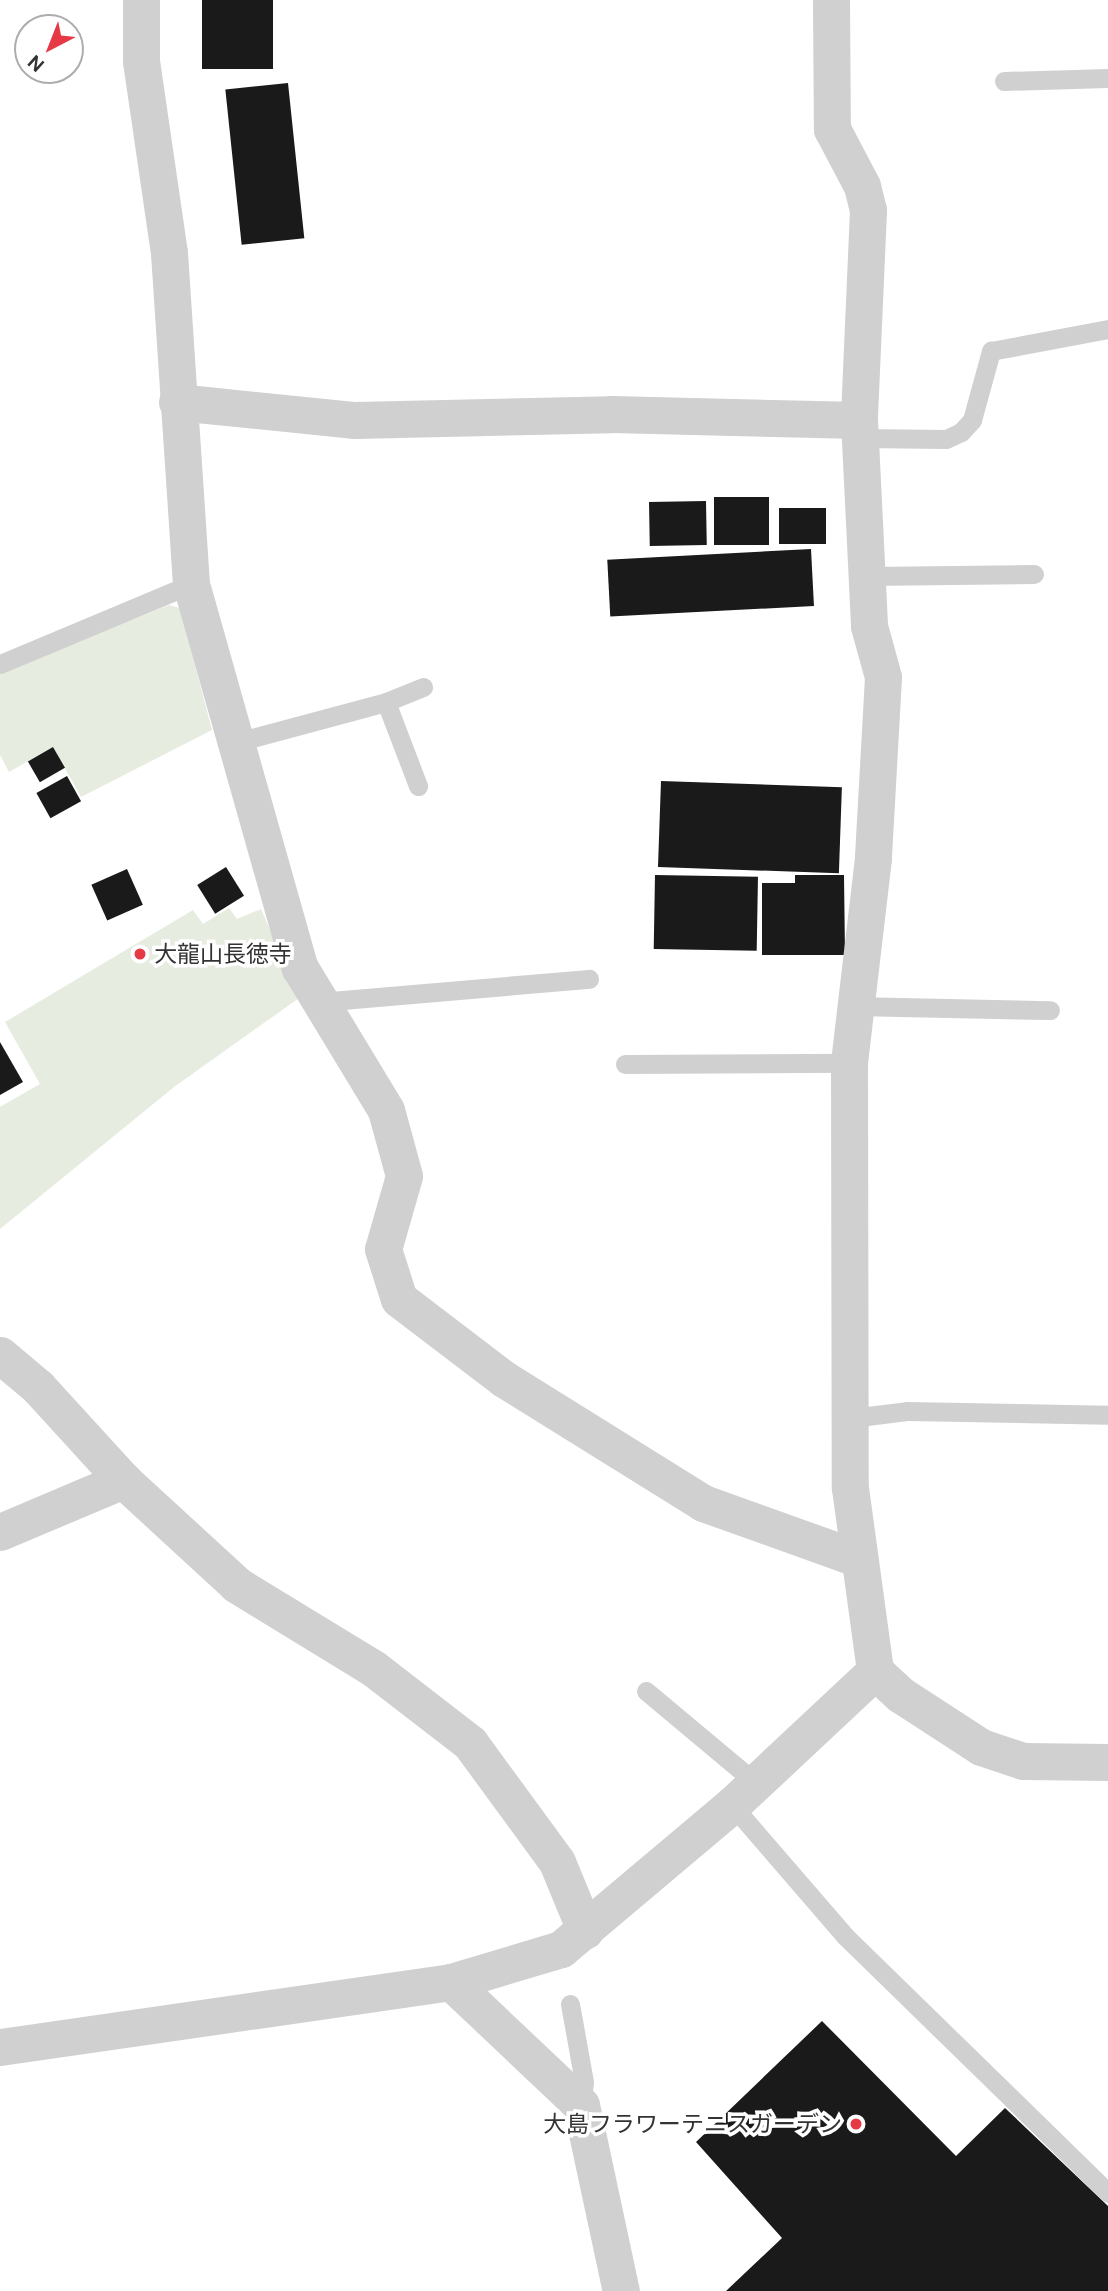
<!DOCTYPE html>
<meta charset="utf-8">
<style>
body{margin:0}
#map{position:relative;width:1108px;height:2291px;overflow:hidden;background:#fff;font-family:"DM Sans","Noto Sans JP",sans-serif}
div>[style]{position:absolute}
.green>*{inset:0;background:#e6ecdf}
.building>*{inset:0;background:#1a1a1a;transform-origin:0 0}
.service>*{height:19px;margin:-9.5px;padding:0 9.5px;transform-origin:9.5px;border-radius:9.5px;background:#d0d0d0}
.minor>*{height:37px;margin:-18.5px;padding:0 18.5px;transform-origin:18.5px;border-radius:18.5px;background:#d0d0d0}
.dots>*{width:19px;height:19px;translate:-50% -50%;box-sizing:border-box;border:4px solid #fff;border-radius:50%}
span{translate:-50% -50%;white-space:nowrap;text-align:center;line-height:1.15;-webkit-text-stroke:7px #fff;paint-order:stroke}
.poi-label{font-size:23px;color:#333}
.left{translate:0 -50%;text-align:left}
.right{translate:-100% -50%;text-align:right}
.north{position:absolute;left:14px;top:14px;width:70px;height:70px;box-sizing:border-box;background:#fff;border:2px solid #adadad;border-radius:50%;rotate:222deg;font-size:19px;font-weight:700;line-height:28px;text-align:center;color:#333}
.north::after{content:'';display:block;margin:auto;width:24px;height:32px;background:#e63946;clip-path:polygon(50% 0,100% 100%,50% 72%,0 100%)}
</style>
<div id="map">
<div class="green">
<div style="clip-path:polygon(169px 605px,180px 608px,212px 730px,81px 797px,53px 747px,9px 772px,0 755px,0 673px)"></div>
<div style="clip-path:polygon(229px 908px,237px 919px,261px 909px,299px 998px,174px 1087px,0 1229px,0 1107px,40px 1084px,5px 1022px,193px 910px,203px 924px)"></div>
</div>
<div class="building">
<div style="left:202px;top:0;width:71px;height:69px"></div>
<div style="left:288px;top:83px;width:156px;height:63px;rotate:84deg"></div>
<div style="left:714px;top:497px;width:55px;height:48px"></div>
<div style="left:706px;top:501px;width:44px;height:57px;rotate:89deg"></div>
<div style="left:779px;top:508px;width:47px;height:36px"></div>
<div style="left:811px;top:549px;width:57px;height:204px;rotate:87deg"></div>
<div style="left:53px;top:747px;width:24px;height:29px;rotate:60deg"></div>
<div style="left:67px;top:776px;width:29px;height:35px;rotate:61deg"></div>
<div style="left:661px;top:781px;width:181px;height:86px;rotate:2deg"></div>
<div style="left:226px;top:867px;width:34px;height:34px;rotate:58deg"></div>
<div style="left:127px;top:869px;width:39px;height:39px;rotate:66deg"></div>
<div style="left:655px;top:875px;width:103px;height:74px;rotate:1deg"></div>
<div style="clip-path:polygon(795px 875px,844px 875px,845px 955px,762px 955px,762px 883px,795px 883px)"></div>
<div style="clip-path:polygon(0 1042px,23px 1082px,0 1095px)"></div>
<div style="clip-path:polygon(822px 2021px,956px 2156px,1005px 2108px,1108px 2206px,1108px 2291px,726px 2291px,782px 2238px,696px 2142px)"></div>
</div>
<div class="service">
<div style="left:1004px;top:81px;width:104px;rotate:-1.7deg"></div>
<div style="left:861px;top:438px;width:85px;rotate:0.7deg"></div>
<div style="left:946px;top:439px;width:17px;rotate:-25deg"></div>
<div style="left:961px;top:432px;width:16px;rotate:-47deg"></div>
<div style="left:972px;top:420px;width:72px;rotate:-74.6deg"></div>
<div style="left:991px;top:351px;width:119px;rotate:-10.6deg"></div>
<div style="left:867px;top:576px;width:167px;rotate:-0.7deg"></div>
<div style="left:0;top:664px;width:207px;rotate:-22.7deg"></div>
<div style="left:386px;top:702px;width:90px;rotate:69.1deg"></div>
<div style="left:237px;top:742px;width:154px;rotate:-15deg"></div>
<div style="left:386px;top:702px;width:40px;rotate:-22deg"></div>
<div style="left:319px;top:1002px;width:271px;rotate:-4.9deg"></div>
<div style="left:853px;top:1006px;width:197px;rotate:1.2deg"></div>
<div style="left:625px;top:1064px;width:224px;rotate:-0.3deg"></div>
<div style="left:851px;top:1418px;width:56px;rotate:-7.1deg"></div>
<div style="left:907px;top:1411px;width:201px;rotate:1.1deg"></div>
<div style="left:646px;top:1691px;width:143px;rotate:39.9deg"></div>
<div style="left:732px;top:1805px;width:173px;rotate:49.2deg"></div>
<div style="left:845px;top:1936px;width:368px;rotate:44.3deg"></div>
<div style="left:570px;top:2004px;width:79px;rotate:79.8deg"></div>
<div style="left:584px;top:2082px;width:23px;rotate:97deg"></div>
</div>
<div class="minor">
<div style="left:141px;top:0;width:61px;rotate:90deg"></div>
<div style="left:141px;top:61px;width:194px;rotate:81.7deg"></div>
<div style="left:169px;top:253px;width:332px;rotate:86.2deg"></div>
<div style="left:191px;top:584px;width:399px;rotate:74.2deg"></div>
<div style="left:300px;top:968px;width:166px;rotate:58.8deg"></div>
<div style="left:386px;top:1110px;width:68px;rotate:74.7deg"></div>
<div style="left:404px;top:1176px;width:76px;rotate:106deg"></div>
<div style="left:383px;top:1249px;width:52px;rotate:72.3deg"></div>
<div style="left:399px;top:1299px;width:132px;rotate:37.3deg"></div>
<div style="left:504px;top:1379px;width:234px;rotate:31.9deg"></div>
<div style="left:703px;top:1503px;width:164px;rotate:19.7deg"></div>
<div style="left:831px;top:0;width:129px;rotate:89.6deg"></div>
<div style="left:832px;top:129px;width:64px;rotate:62.2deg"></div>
<div style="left:862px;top:186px;width:25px;rotate:76deg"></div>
<div style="left:868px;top:210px;width:210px;rotate:92.5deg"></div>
<div style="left:859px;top:420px;width:206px;rotate:87.2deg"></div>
<div style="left:869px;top:626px;width:53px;rotate:74.6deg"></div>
<div style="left:883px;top:677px;width:181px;rotate:93.2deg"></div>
<div style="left:873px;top:858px;width:206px;rotate:96.7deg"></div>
<div style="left:849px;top:1063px;width:425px;rotate:89.9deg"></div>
<div style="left:850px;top:1488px;width:185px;rotate:82.2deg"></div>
<div style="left:177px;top:402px;width:179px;rotate:5.8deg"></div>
<div style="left:355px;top:420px;width:256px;rotate:-1.3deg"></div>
<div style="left:611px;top:414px;width:248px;rotate:1.4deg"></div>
<div style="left:0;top:1355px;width:50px;rotate:40.1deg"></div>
<div style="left:38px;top:1387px;width:126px;rotate:47.6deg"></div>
<div style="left:123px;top:1480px;width:155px;rotate:42.6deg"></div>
<div style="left:237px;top:1585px;width:159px;rotate:31.4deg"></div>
<div style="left:373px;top:1668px;width:123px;rotate:37.7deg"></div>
<div style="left:470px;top:1743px;width:147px;rotate:53.8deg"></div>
<div style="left:557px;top:1862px;width:74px;rotate:67.6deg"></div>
<div style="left:0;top:1532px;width:134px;rotate:-22.9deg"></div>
<div style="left:451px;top:1982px;width:179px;rotate:43.4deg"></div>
<div style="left:581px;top:2105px;width:190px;rotate:77.9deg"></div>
<div style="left:0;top:2047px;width:456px;rotate:-8.2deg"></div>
<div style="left:451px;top:1982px;width:115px;rotate:-16.7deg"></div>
<div style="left:561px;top:1949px;width:224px;rotate:-40.1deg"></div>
<div style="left:732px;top:1805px;width:196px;rotate:-43.1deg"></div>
<div style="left:875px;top:1671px;width:35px;rotate:43deg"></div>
<div style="left:901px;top:1695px;width:95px;rotate:33deg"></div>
<div style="left:981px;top:1747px;width:44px;rotate:18.4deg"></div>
<div style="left:1023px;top:1761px;width:85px;rotate:0.7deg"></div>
</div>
<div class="dots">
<div style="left:140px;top:954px;background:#e63946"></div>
<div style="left:856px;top:2124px;background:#e63946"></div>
</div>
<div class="poi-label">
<span class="left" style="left:154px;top:954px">大龍山長徳寺</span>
<span class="right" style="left:842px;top:2124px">大島フラワーテニスガーデン</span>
</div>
<div class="north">N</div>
</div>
